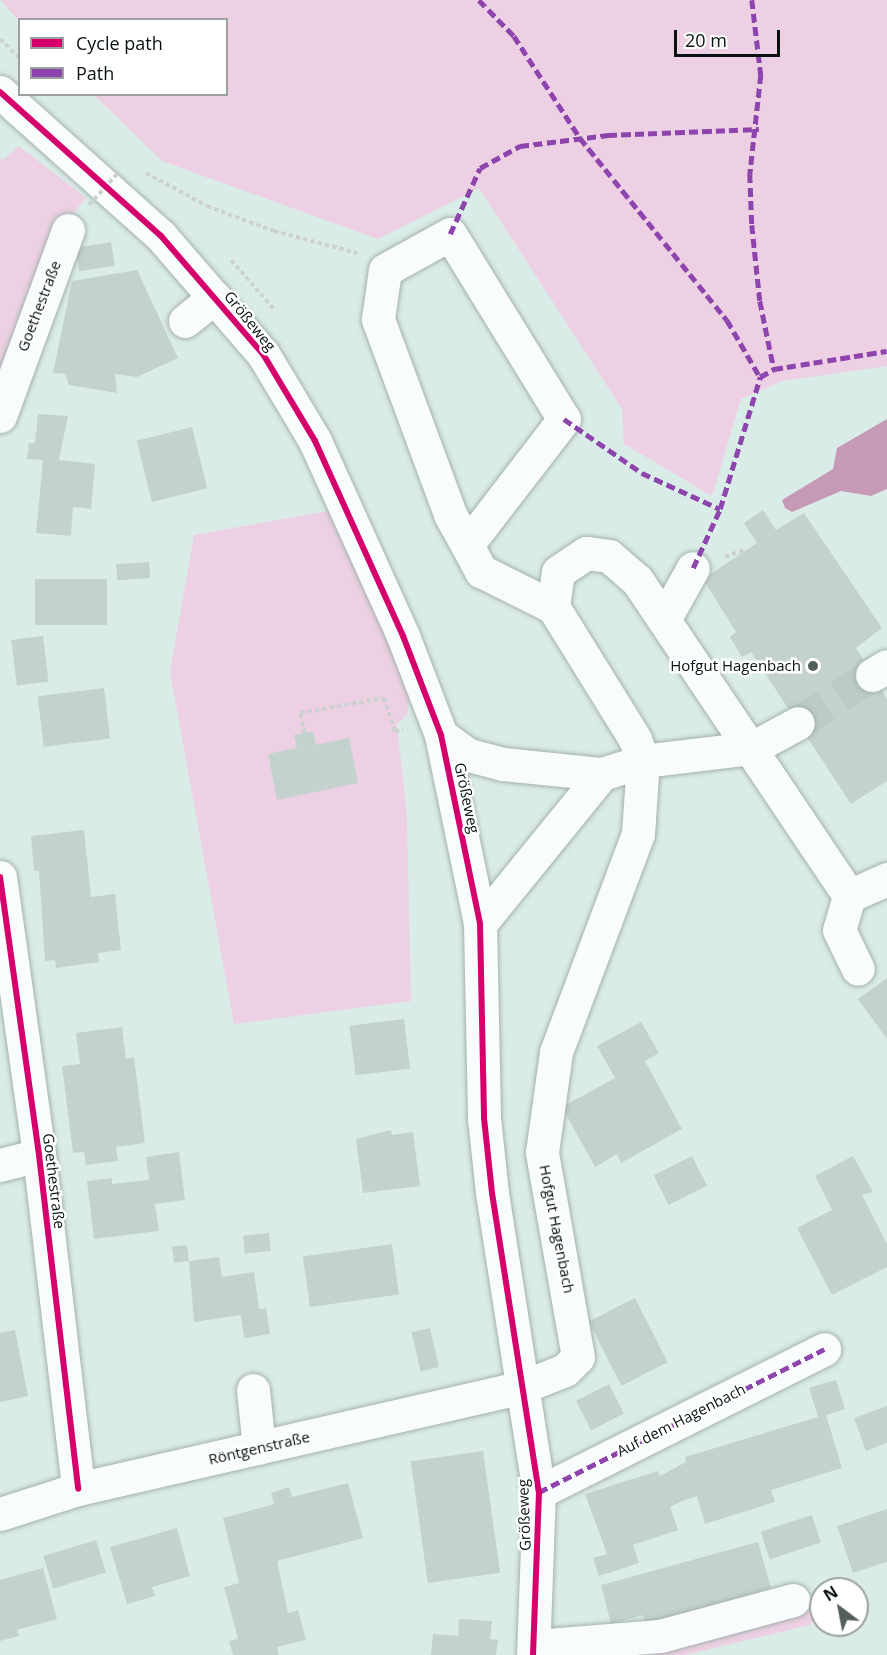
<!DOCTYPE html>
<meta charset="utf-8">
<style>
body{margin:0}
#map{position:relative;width:887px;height:1655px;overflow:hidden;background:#daece8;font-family:"Open Sans",sans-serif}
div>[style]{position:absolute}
.green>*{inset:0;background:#edd0e3}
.water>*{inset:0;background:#c69ab6}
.building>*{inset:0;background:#c4d2cf;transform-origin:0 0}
.minor-tunnel>*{height:33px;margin-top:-16.5px;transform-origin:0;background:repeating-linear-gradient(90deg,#bacbc8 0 33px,transparent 0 49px)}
.path>*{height:4px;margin-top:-2px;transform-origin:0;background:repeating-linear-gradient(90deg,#cdd2d1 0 4.5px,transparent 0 7.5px)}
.roads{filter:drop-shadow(0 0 2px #a4b1ae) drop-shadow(0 0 2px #a4b1ae)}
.minor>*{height:33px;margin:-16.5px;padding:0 16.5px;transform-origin:16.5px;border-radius:16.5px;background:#f9fcfc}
.path-bridge>*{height:4px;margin-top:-2px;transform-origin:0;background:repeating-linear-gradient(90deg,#cdd2d1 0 4.5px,transparent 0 7.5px)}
.quiet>*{height:4.5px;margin-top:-2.25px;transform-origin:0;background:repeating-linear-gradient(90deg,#8e44ad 0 9px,transparent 0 13.5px)}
.cycleway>*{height:6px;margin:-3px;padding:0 3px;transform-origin:3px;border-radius:3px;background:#d6006c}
.dots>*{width:16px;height:16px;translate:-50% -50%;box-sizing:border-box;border:3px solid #fff;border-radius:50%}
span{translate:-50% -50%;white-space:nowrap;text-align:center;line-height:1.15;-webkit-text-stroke:5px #fff;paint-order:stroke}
.street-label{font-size:15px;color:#081311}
.poi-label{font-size:15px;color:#081311}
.right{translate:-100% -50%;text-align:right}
.legend{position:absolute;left:18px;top:18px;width:210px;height:78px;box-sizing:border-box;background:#fff;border:2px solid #9ca1a0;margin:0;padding:8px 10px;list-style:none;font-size:18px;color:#081311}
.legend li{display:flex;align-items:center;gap:12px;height:30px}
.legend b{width:30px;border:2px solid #9ca1a0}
.north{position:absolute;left:809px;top:1577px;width:60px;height:60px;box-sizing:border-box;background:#fff;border:2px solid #9ca1a0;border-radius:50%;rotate:328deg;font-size:16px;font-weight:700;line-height:24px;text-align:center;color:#081311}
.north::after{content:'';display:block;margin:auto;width:21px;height:27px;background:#525f5c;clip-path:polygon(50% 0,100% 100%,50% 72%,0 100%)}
.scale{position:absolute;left:674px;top:30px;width:106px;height:27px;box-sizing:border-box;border:3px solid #081311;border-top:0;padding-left:8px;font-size:18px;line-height:21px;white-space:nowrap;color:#081311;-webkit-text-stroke:4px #fff;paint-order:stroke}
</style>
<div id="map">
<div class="green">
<div style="clip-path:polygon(0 0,887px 0,887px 366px,782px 381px,741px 399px,712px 496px,624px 444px,622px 409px,479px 188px,378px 239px,162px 161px,94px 95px,226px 94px,226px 20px,19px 21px)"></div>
<div style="clip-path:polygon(19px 146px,86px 198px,64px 224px,0 374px,0 158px,3px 160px)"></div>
<div style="clip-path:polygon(328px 511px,411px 689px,407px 715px,397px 724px,407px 817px,411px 1001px,234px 1024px,170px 672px,194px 535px)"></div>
<div style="clip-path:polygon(815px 1605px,818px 1615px,810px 1625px,685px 1655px,564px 1655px,670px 1645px)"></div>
</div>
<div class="water">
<div style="clip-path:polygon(887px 419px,887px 489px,871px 496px,841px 491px,792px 512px,785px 508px,782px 500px,833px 469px,837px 448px)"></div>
</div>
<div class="building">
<div style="left:111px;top:242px;width:24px;height:36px;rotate:81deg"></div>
<div style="clip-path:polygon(137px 270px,178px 358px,137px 377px,115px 374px,117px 393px,69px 385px,65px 374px,53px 373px,72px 281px)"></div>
<div style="clip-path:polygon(38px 414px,68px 416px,59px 460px,95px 464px,91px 509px,73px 507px,71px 536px,36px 533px,43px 460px,27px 459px,29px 443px,35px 443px)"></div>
<div style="left:192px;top:427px;width:63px;height:57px;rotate:76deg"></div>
<div style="clip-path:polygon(763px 510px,776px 530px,804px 513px,882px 628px,856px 648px,887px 699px,887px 781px,851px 804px,751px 652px,742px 657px,730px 637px,736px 632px,703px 579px,757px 543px,744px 523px)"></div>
<div style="left:149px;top:562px;width:16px;height:33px;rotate:86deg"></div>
<div style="left:35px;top:579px;width:72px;height:46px"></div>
<div style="left:43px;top:636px;width:46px;height:32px;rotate:83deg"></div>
<div style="left:104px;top:688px;width:51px;height:67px;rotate:83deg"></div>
<div style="clip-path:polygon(313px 731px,316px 745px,349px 738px,358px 783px,277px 800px,268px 754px,297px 748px,294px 735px)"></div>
<div style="clip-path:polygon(84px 830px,91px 897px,115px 894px,121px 950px,98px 953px,99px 962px,56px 968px,55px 960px,45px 961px,39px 871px,34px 871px,31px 836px)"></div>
<div style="clip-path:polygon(887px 978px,887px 1039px,858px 999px)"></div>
<div style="left:404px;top:1019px;width:50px;height:55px;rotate:83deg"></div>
<div style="clip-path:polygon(641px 1022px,659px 1053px,645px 1061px,682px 1129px,621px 1163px,617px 1154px,595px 1167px,562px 1107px,615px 1078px,597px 1046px)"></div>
<div style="clip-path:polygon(122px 1027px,126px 1059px,134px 1057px,145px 1143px,116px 1147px,118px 1161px,86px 1165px,84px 1152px,73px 1153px,62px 1066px,80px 1064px,76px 1033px)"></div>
<div style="clip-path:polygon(391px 1130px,392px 1135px,413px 1132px,420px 1186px,363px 1193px,356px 1139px)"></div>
<div style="clip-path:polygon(179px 1152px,185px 1200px,155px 1204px,159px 1231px,94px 1239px,87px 1181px,112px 1178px,112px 1184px,149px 1180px,146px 1157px)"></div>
<div style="left:692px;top:1156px;width:33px;height:43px;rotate:63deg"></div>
<div style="clip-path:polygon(853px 1156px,873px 1192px,862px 1195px,887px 1244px,887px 1267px,832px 1295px,797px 1228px,832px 1210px,815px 1176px)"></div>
<div style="left:269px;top:1233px;width:18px;height:26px;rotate:84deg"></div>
<div style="left:392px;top:1244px;width:51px;height:90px;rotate:82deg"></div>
<div style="left:187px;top:1245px;width:16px;height:15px;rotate:83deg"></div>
<div style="clip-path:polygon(219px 1257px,222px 1277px,254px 1272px,259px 1309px,266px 1308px,270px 1334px,244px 1338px,241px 1315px,194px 1322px,189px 1261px)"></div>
<div style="left:635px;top:1298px;width:72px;height:52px;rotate:63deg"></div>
<div style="left:430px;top:1328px;width:40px;height:19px;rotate:77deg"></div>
<div style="clip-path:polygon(15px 1330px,28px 1396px,0 1402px,0 1333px)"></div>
<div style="clip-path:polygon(836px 1380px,845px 1409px,826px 1415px,842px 1468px,771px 1490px,775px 1502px,705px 1524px,697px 1496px,682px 1501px,670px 1507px,678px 1530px,633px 1545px,639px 1563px,599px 1576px,593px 1558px,607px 1554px,585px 1494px,658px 1471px,660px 1476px,686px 1462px,685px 1457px,818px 1417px,809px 1388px)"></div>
<div style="left:609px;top:1384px;width:33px;height:37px;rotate:63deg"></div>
<div style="clip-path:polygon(887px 1406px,887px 1443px,866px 1451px,854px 1418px)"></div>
<div style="left:483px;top:1451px;width:123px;height:73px;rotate:82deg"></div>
<div style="clip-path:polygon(348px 1483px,363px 1538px,277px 1561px,288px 1613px,298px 1610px,306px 1640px,277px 1647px,279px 1655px,233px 1655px,229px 1641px,238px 1639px,224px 1587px,239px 1583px,223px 1518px,274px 1504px,271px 1493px,289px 1487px,292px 1497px)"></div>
<div style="clip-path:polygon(887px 1509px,887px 1562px,853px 1573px,837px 1526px)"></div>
<div style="left:812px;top:1515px;width:29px;height:54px;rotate:72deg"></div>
<div style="clip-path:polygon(177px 1528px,190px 1576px,152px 1587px,155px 1596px,127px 1604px,110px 1547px)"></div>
<div style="left:96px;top:1540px;width:34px;height:55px;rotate:73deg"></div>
<div style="clip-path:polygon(758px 1542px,771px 1588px,646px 1625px,643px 1615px,611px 1624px,601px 1585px)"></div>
<div style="clip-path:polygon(43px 1568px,57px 1619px,17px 1630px,19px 1636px,0 1641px,0 1580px)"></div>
<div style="clip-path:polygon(459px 1619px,492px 1621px,490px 1639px,498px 1640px,496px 1655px,431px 1655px,433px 1634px,458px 1636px)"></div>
</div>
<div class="minor-tunnel">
<div style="left:798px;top:723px;width:88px;rotate:-33deg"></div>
</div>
<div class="path">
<div style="left:0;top:39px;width:28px;rotate:44deg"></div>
<div style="left:146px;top:173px;width:69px;rotate:28.4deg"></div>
<div style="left:207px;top:206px;width:72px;rotate:20.5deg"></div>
<div style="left:274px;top:231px;width:86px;rotate:14.8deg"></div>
<div style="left:231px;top:260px;width:64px;rotate:48.8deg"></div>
<div style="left:725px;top:557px;width:23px;rotate:-20deg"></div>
<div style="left:305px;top:733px;width:21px;rotate:-104deg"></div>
<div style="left:300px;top:713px;width:85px;rotate:-10.1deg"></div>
<div style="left:384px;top:698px;width:35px;rotate:72deg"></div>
<div style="left:395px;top:731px;width:8px;rotate:-7deg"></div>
</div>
<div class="roads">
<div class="minor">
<div style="left:0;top:92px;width:216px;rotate:41.8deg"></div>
<div style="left:161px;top:236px;width:156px;rotate:49.2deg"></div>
<div style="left:263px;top:354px;width:101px;rotate:59.1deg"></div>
<div style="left:315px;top:441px;width:214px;rotate:65.7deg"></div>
<div style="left:403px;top:636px;width:106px;rotate:69deg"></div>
<div style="left:441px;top:735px;width:193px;rotate:78.3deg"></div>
<div style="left:480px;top:924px;width:194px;rotate:88.8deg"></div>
<div style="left:484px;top:1118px;width:75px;rotate:83.9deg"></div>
<div style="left:492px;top:1193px;width:303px;rotate:81.1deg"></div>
<div style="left:539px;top:1492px;width:163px;rotate:92.1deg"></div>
<div style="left:185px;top:321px;width:38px;rotate:-39deg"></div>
<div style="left:0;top:416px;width:198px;rotate:-69.9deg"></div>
<div style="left:467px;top:545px;width:35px;rotate:-119deg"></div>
<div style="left:450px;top:514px;width:208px;rotate:-110.3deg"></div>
<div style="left:378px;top:319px;width:49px;rotate:-81.9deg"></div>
<div style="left:385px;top:270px;width:74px;rotate:-29deg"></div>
<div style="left:450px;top:234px;width:217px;rotate:58.4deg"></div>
<div style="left:564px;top:419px;width:159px;rotate:127.6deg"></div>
<div style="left:467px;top:545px;width:30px;rotate:62deg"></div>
<div style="left:481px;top:571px;width:80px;rotate:26.6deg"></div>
<div style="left:665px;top:618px;width:57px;rotate:-60.8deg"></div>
<div style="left:872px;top:675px;width:17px;rotate:-31deg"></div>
<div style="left:441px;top:735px;width:34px;rotate:36deg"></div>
<div style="left:469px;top:755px;width:35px;rotate:15deg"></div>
<div style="left:503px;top:764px;width:100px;rotate:5.8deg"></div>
<div style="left:602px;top:774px;width:43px;rotate:-17.6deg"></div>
<div style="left:643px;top:761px;width:110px;rotate:-6.8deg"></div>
<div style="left:752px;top:748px;width:52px;rotate:-28.5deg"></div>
<div style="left:0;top:877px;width:281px;rotate:82deg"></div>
<div style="left:39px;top:1155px;width:336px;rotate:83.3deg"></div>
<div style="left:849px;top:896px;width:35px;rotate:106deg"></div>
<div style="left:839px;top:930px;width:43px;rotate:64deg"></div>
<div style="left:480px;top:924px;width:193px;rotate:-50.9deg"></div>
<div style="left:0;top:1165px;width:40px;rotate:-14.4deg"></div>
<div style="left:253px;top:1390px;width:58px;rotate:84.1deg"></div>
<div style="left:539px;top:1492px;width:319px;rotate:-26.6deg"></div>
<div style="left:0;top:1514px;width:82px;rotate:-17.8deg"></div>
<div style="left:78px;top:1489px;width:453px;rotate:-12.9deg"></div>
<div style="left:520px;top:1388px;width:48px;rotate:-21.8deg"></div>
<div style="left:565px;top:1370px;width:18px;rotate:-45deg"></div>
<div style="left:578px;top:1357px;width:208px;rotate:-100deg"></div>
<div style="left:542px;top:1152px;width:101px;rotate:-82deg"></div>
<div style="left:556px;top:1052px;width:233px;rotate:-69.4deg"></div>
<div style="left:638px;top:834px;width:73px;rotate:-86.1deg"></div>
<div style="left:643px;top:761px;width:23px;rotate:-110deg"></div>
<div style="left:635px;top:739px;width:155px;rotate:-121.8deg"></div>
<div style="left:553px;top:607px;width:35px;rotate:-82deg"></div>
<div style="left:558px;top:572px;width:34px;rotate:-34deg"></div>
<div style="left:586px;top:553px;width:23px;rotate:7deg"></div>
<div style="left:609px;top:556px;width:37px;rotate:41deg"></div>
<div style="left:637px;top:580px;width:381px;rotate:56.1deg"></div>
<div style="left:849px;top:896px;width:42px;rotate:-24.1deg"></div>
<div style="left:535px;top:1646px;width:125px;rotate:-4.6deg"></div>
<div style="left:660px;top:1636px;width:138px;rotate:-15.1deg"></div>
</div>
</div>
<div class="path-bridge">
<div style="left:89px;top:205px;width:43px;rotate:-47.8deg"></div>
</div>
<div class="quiet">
<div style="left:479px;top:0;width:50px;rotate:45.8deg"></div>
<div style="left:514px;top:36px;width:121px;rotate:57.1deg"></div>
<div style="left:580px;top:138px;width:234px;rotate:51.1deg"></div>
<div style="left:727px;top:320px;width:66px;rotate:59.9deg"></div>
<div style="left:752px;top:0;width:76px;rotate:83.2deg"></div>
<div style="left:761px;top:75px;width:100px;rotate:96.3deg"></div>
<div style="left:750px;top:174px;width:51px;rotate:87.8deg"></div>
<div style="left:752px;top:225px;width:76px;rotate:84deg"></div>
<div style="left:760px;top:301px;width:69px;rotate:78.4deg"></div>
<div style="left:450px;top:234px;width:72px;rotate:-65.6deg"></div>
<div style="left:480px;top:168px;width:46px;rotate:-28.8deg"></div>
<div style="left:520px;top:146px;width:89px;rotate:-7.1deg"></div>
<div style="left:608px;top:135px;width:151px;rotate:-2.3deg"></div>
<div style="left:564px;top:419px;width:95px;rotate:34.7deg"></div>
<div style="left:642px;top:473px;width:86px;rotate:24.8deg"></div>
<div style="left:693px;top:568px;width:65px;rotate:-65.4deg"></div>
<div style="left:720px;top:509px;width:138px;rotate:-73.1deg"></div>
<div style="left:760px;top:377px;width:16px;rotate:-30deg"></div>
<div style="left:774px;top:369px;width:114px;rotate:-9.1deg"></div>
<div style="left:539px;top:1492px;width:319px;rotate:-26.6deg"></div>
</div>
<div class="cycleway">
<div style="left:0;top:92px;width:216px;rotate:41.8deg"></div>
<div style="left:161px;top:236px;width:156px;rotate:49.2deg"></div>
<div style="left:263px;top:354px;width:101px;rotate:59.1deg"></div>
<div style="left:315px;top:441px;width:214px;rotate:65.7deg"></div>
<div style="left:403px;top:636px;width:106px;rotate:69deg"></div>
<div style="left:441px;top:735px;width:193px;rotate:78.3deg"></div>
<div style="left:480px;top:924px;width:194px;rotate:88.8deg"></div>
<div style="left:484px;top:1118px;width:75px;rotate:83.9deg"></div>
<div style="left:492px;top:1193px;width:303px;rotate:81.1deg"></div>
<div style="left:539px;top:1492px;width:163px;rotate:92.1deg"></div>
<div style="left:0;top:877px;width:281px;rotate:82deg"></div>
<div style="left:39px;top:1155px;width:336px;rotate:83.3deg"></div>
</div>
<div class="dots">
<div style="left:813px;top:666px;background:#525f5c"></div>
</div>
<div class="street-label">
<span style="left:39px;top:306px;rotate:-69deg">Goethestraße</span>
<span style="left:250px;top:321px;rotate:51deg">Größeweg</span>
<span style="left:467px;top:798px;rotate:78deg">Größeweg</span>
<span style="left:54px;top:1181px;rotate:83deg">Goethestraße</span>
<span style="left:557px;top:1229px;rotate:79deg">Hofgut Hagenbach</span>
<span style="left:681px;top:1420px;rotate:-27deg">Auf dem Hagenbach</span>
<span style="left:259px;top:1448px;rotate:-13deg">Röntgenstraße</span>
<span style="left:524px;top:1515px;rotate:-92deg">Größeweg</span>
</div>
<div class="poi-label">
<span class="right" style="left:801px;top:666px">Hofgut Hagenbach</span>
</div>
<ul class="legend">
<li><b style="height:8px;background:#d6006c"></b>Cycle path</li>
<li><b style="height:8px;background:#8e44ad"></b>Path</li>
</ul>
<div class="north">N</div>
<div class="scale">20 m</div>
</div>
